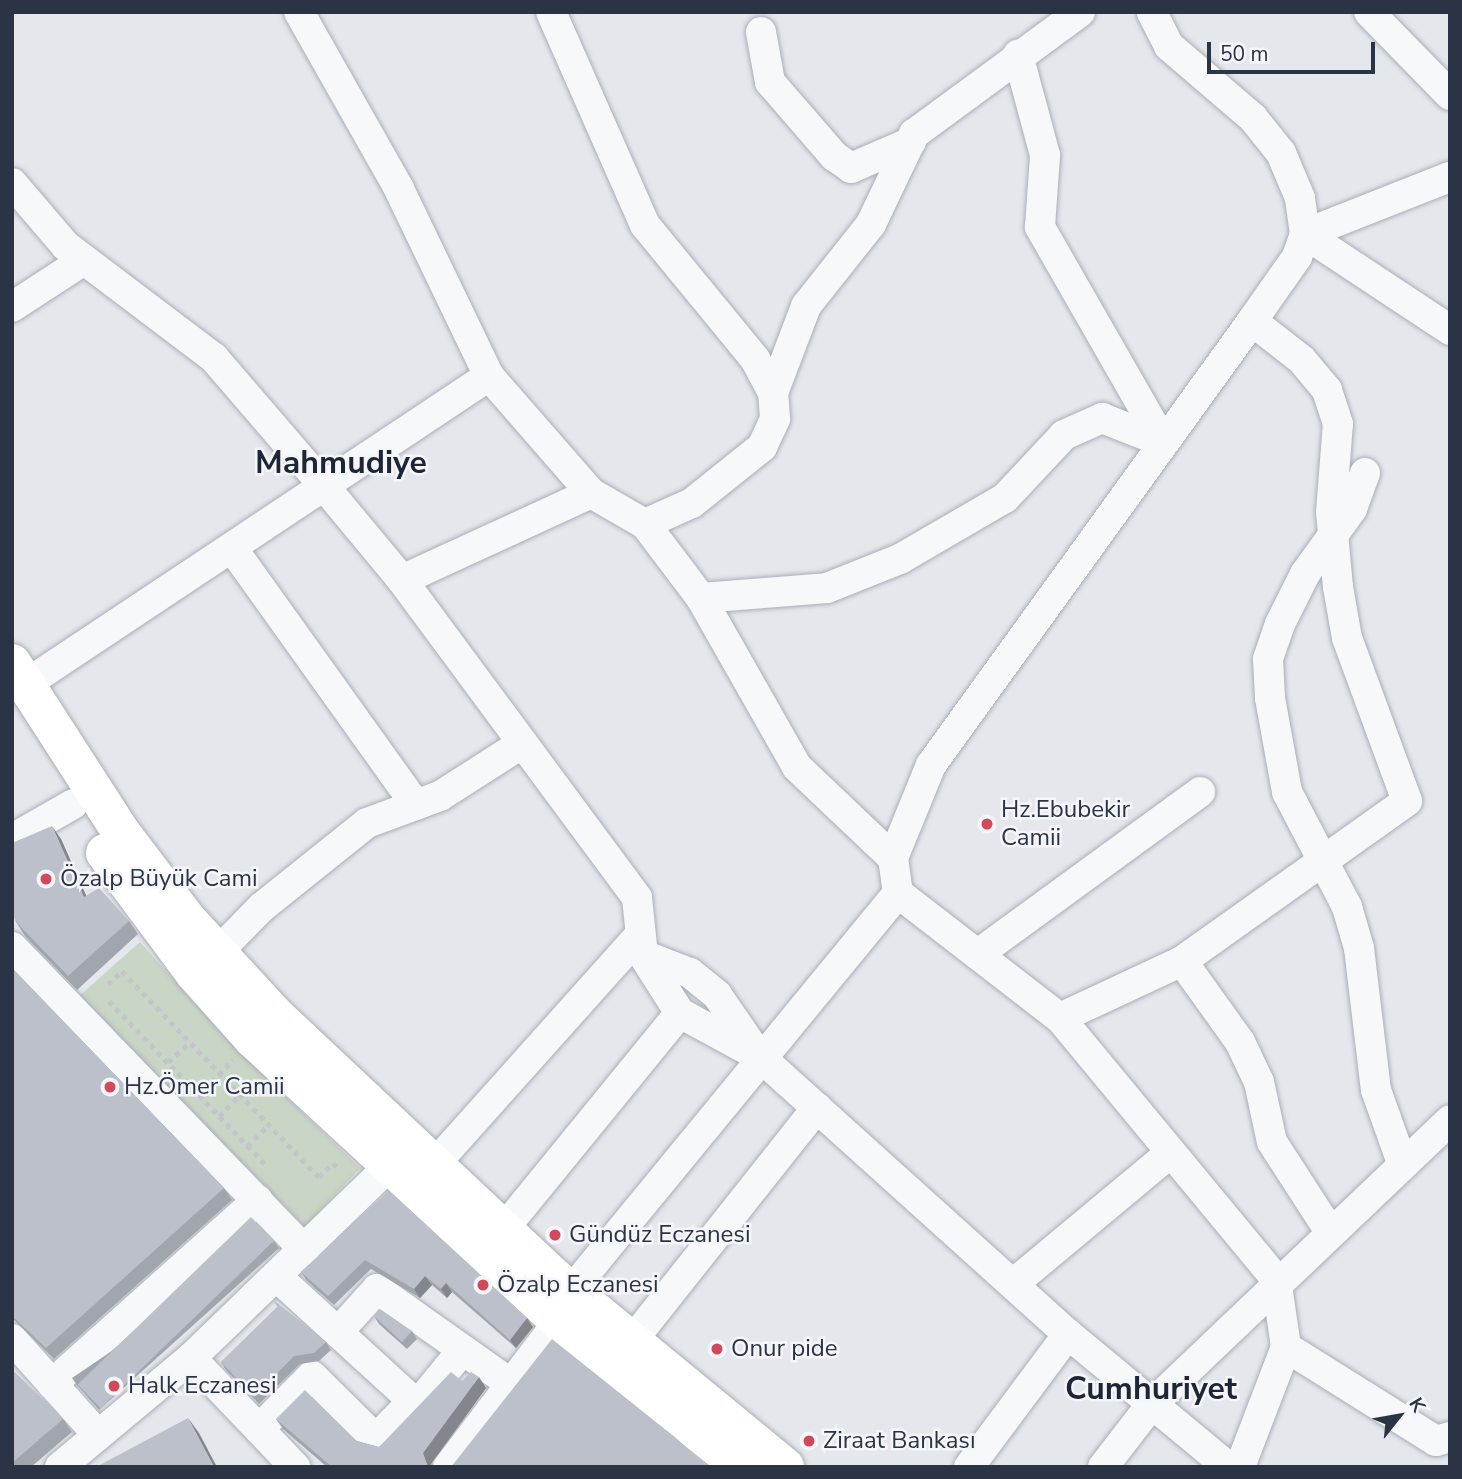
<!DOCTYPE html>
<meta charset="utf-8">
<style>
body{margin:0}
#map{position:relative;width:1462px;height:1479px;overflow:hidden;background:#e4e7ec;font-family:"Nunito Sans",sans-serif}
div>[style]{position:absolute}
.green>*{inset:0;background:#c9d6c5}
.path>*{height:4.5px;margin-top:-2.25px;transform-origin:0;background:repeating-linear-gradient(90deg,#c2c5cb 0 5px,transparent 0 10px)}
.roads{filter:drop-shadow(0 0 2px #a9aeb7) drop-shadow(0 0 2px #a9aeb7)}
.minor>*{height:30px;margin:-15px;padding:0 15px;transform-origin:15px;border-radius:15px;background:#f7f8fa}
.major>*{height:38px;margin:-19px;padding:0 19px;transform-origin:19px;border-radius:19px;background:#fff}
.wall>*{inset:0;background:#a1a5ae}
.shaded-wall>*{inset:0;background:#83868d}
.building>*{inset:0;background:#bbc0ca;transform-origin:0 0}
.dots>*{width:19px;height:19px;translate:-50% -50%;box-sizing:border-box;border:4px solid #f4f6f9;border-radius:50%}
span{translate:-50% -50%;white-space:nowrap;text-align:center;line-height:1.15;-webkit-text-stroke:5px #f4f6f9;paint-order:stroke}
.poi-label{font-size:24px;color:#2b3445}
.left{translate:0 -50%;text-align:left}
.district-label{font-size:32px;color:#1d2536;font-weight:700}
.frame{position:absolute;inset:0;border:14px solid #2b3445;pointer-events:none}
.north{position:absolute;left:1364px;top:1381px;width:70px;height:70px;-webkit-text-stroke:5px #f4f6f9;paint-order:stroke;rotate:59deg;font-size:19px;font-weight:700;line-height:28px;text-align:center;color:#2b3445}
.north::after{content:'';display:block;margin:auto;width:24px;height:32px;background:#2b3445;clip-path:polygon(50% 0,100% 100%,50% 72%,0 100%)}
.scale{position:absolute;left:1207px;top:42px;width:168px;height:32px;box-sizing:border-box;border:4px solid #2b3445;border-top:0;padding-left:9px;font-size:21px;line-height:24px;white-space:nowrap;color:#2b3445;-webkit-text-stroke:5px #f4f6f9;paint-order:stroke}
</style>
<div id="map">
<div class="green">
<div style="clip-path:polygon(140px 942px,241px 1054px,360px 1168px,305px 1227px,78px 997px)"></div>
</div>
<div class="path">
<div style="left:108px;top:984px;width:19px;rotate:-43deg"></div>
<div style="left:122px;top:971px;width:285px;rotate:46.3deg"></div>
<div style="left:319px;top:1177px;width:20px;rotate:-45deg"></div>
<div style="left:333px;top:1163px;width:10px;rotate:45deg"></div>
<div style="left:109px;top:1001px;width:228px;rotate:46.2deg"></div>
<div style="left:168px;top:1062px;width:30px;rotate:-42deg"></div>
<div style="left:197px;top:1096px;width:51px;rotate:-45deg"></div>
<div style="left:219px;top:1116px;width:30px;rotate:-45deg"></div>
<div style="left:247px;top:1146px;width:30px;rotate:-44deg"></div>
</div>
<div class="roads">
<div class="minor">
<div style="left:299px;top:12px;width:203px;rotate:60.5deg"></div>
<div style="left:399px;top:189px;width:208px;rotate:64.3deg"></div>
<div style="left:489px;top:376px;width:155px;rotate:48.9deg"></div>
<div style="left:591px;top:493px;width:62px;rotate:29.9deg"></div>
<div style="left:645px;top:524px;width:93px;rotate:52.9deg"></div>
<div style="left:701px;top:598px;width:194px;rotate:60.4deg"></div>
<div style="left:797px;top:767px;width:132px;rotate:43.5deg"></div>
<div style="left:893px;top:858px;width:35px;rotate:82deg"></div>
<div style="left:898px;top:893px;width:205px;rotate:37.7deg"></div>
<div style="left:1060px;top:1018px;width:339px;rotate:50.4deg"></div>
<div style="left:1276px;top:1279px;width:69px;rotate:81.6deg"></div>
<div style="left:1286px;top:1347px;width:129px;rotate:111deg"></div>
<div style="left:551px;top:12px;width:233px;rotate:66.2deg"></div>
<div style="left:645px;top:225px;width:173px;rotate:50.6deg"></div>
<div style="left:755px;top:359px;width:38px;rotate:62deg"></div>
<div style="left:1369px;top:12px;width:116px;rotate:45.7deg"></div>
<div style="left:761px;top:32px;width:51px;rotate:79.8deg"></div>
<div style="left:770px;top:82px;width:98px;rotate:49.1deg"></div>
<div style="left:834px;top:156px;width:21px;rotate:35deg"></div>
<div style="left:851px;top:168px;width:65px;rotate:-23.4deg"></div>
<div style="left:12px;top:183px;width:83px;rotate:49.4deg"></div>
<div style="left:66px;top:246px;width:186px;rotate:37.1deg"></div>
<div style="left:214px;top:358px;width:169px;rotate:49.3deg"></div>
<div style="left:324px;top:486px;width:122px;rotate:50.3deg"></div>
<div style="left:402px;top:580px;width:395px;rotate:53.5deg"></div>
<div style="left:637px;top:898px;width:57px;rotate:84deg"></div>
<div style="left:643px;top:955px;width:69px;rotate:57.5deg"></div>
<div style="left:680px;top:1013px;width:90px;rotate:28.6deg"></div>
<div style="left:1305px;top:234px;width:174px;rotate:33.5deg"></div>
<div style="left:1305px;top:234px;width:156px;rotate:-21.5deg"></div>
<div style="left:12px;top:307px;width:86px;rotate:-33.1deg"></div>
<div style="left:1365px;top:473px;width:38px;rotate:110deg"></div>
<div style="left:1352px;top:509px;width:80px;rotate:125.9deg"></div>
<div style="left:1305px;top:574px;width:56px;rotate:116.6deg"></div>
<div style="left:1280px;top:624px;width:37px;rotate:109deg"></div>
<div style="left:1268px;top:659px;width:39px;rotate:87deg"></div>
<div style="left:1270px;top:698px;width:96px;rotate:79.7deg"></div>
<div style="left:1287px;top:792px;width:130px;rotate:62.4deg"></div>
<div style="left:1347px;top:907px;width:43px;rotate:73.7deg"></div>
<div style="left:1359px;top:948px;width:143px;rotate:83.2deg"></div>
<div style="left:1376px;top:1090px;width:77px;rotate:70.4deg"></div>
<div style="left:645px;top:524px;width:51px;rotate:-24.1deg"></div>
<div style="left:692px;top:503px;width:90px;rotate:-38.7deg"></div>
<div style="left:762px;top:447px;width:31px;rotate:-65deg"></div>
<div style="left:775px;top:419px;width:26px;rotate:-94deg"></div>
<div style="left:773px;top:393px;width:93px;rotate:-69.2deg"></div>
<div style="left:806px;top:306px;width:105px;rotate:-51.6deg"></div>
<div style="left:871px;top:224px;width:100px;rotate:-64.5deg"></div>
<div style="left:914px;top:134px;width:206px;rotate:-36.3deg"></div>
<div style="left:232px;top:548px;width:316px;rotate:54.4deg"></div>
<div style="left:402px;top:580px;width:208px;rotate:-24.7deg"></div>
<div style="left:701px;top:598px;width:126px;rotate:-4.5deg"></div>
<div style="left:827px;top:588px;width:79px;rotate:-21.7deg"></div>
<div style="left:900px;top:559px;width:121px;rotate:-30.2deg"></div>
<div style="left:1005px;top:498px;width:86px;rotate:-46.9deg"></div>
<div style="left:1064px;top:435px;width:42px;rotate:-24.1deg"></div>
<div style="left:1102px;top:418px;width:66px;rotate:21.5deg"></div>
<div style="left:1163px;top:442px;width:248px;rotate:-119.8deg"></div>
<div style="left:1040px;top:227px;width:72px;rotate:-86deg"></div>
<div style="left:1045px;top:155px;width:104px;rotate:-105.1deg"></div>
<div style="left:26px;top:684px;width:556px;rotate:-33.63deg"></div>
<div style="left:12px;top:839px;width:70px;rotate:-29.8deg"></div>
<div style="left:893px;top:858px;width:100px;rotate:-67.8deg"></div>
<div style="left:931px;top:765px;width:548px;rotate:-54.13deg"></div>
<div style="left:1252px;top:321px;width:78px;rotate:-54.9deg"></div>
<div style="left:1297px;top:257px;width:24px;rotate:-71deg"></div>
<div style="left:1305px;top:234px;width:36px;rotate:-98deg"></div>
<div style="left:1300px;top:198px;width:49px;rotate:-112.9deg"></div>
<div style="left:1281px;top:153px;width:45px;rotate:-128.7deg"></div>
<div style="left:1253px;top:118px;width:111px;rotate:-139.4deg"></div>
<div style="left:1169px;top:46px;width:38px;rotate:-117deg"></div>
<div style="left:12px;top:947px;width:421px;rotate:46deg"></div>
<div style="left:978px;top:954px;width:275px;rotate:-36.1deg"></div>
<div style="left:643px;top:955px;width:50px;rotate:21deg"></div>
<div style="left:690px;top:973px;width:35px;rotate:39deg"></div>
<div style="left:717px;top:995px;width:74px;rotate:55.5deg"></div>
<div style="left:759px;top:1056px;width:416px;rotate:42deg"></div>
<div style="left:1068px;top:1334px;width:208px;rotate:39.7deg"></div>
<div style="left:1182px;top:961px;width:100px;rotate:54.4deg"></div>
<div style="left:1240px;top:1042px;width:44px;rotate:64.6deg"></div>
<div style="left:1259px;top:1082px;width:61px;rotate:77.8deg"></div>
<div style="left:1272px;top:1142px;width:105px;rotate:57.1deg"></div>
<div style="left:203px;top:967px;width:84px;rotate:-45.5deg"></div>
<div style="left:262px;top:907px;width:134px;rotate:-38.7deg"></div>
<div style="left:367px;top:823px;width:78px;rotate:-20.3deg"></div>
<div style="left:440px;top:796px;width:98px;rotate:-32.6deg"></div>
<div style="left:1060px;top:1018px;width:135px;rotate:-25deg"></div>
<div style="left:1182px;top:961px;width:276px;rotate:-35.4deg"></div>
<div style="left:1407px;top:801px;width:174px;rotate:-110.2deg"></div>
<div style="left:1347px;top:638px;width:52px;rotate:-100deg"></div>
<div style="left:1338px;top:587px;width:75px;rotate:-95.3deg"></div>
<div style="left:1331px;top:512px;width:88px;rotate:-85.5deg"></div>
<div style="left:1338px;top:424px;width:36px;rotate:-108deg"></div>
<div style="left:1327px;top:390px;width:39px;rotate:-130deg"></div>
<div style="left:1302px;top:360px;width:63px;rotate:-142deg"></div>
<div style="left:434px;top:1165px;width:309px;rotate:-48.2deg"></div>
<div style="left:502px;top:1231px;width:281px;rotate:-50.8deg"></div>
<div style="left:1013px;top:1284px;width:203px;rotate:-39.8deg"></div>
<div style="left:571px;top:1291px;width:515px;rotate:-50.59deg"></div>
<div style="left:338px;top:1332px;width:58px;rotate:-47.8deg"></div>
<div style="left:377px;top:1289px;width:164px;rotate:35.3deg"></div>
<div style="left:12px;top:1339px;width:129px;rotate:48.1deg"></div>
<div style="left:632px;top:1341px;width:298px;rotate:-51.6deg"></div>
<div style="left:1286px;top:1347px;width:177px;rotate:32.1deg"></div>
<div style="left:1436px;top:1441px;width:15px;rotate:-16deg"></div>
<div style="left:191px;top:1358px;width:151px;rotate:46.3deg"></div>
<div style="left:52px;top:1384px;width:276px;rotate:-41.8deg"></div>
<div style="left:413px;top:1401px;width:7px;rotate:8deg"></div>
<div style="left:420px;top:1402px;width:63px;rotate:-50.8deg"></div>
<div style="left:259px;top:1429px;width:75px;rotate:-45deg"></div>
<div style="left:312px;top:1376px;width:90px;rotate:44.5deg"></div>
<div style="left:376px;top:1439px;width:53px;rotate:-45.8deg"></div>
<div style="left:413px;top:1401px;width:184px;rotate:-137.6deg"></div>
<div style="left:60px;top:1467px;width:170px;rotate:-39.8deg"></div>
<div style="left:191px;top:1358px;width:299px;rotate:-44.1deg"></div>
<div style="left:448px;top:1467px;width:183px;rotate:-52.8deg"></div>
<div style="left:969px;top:1467px;width:166px;rotate:-53.3deg"></div>
<div style="left:1103px;top:1467px;width:78px;rotate:-52.3deg"></div>
<div style="left:1151px;top:1405px;width:413px;rotate:-43.6deg"></div>
</div>
<div class="major">
<div style="left:12px;top:663px;width:201px;rotate:57.2deg"></div>
<div style="left:121px;top:832px;width:108px;rotate:52.9deg"></div>
<div style="left:186px;top:918px;width:130px;rotate:47.5deg"></div>
<div style="left:274px;top:1014px;width:384px;rotate:43.2deg"></div>
<div style="left:554px;top:1277px;width:299px;rotate:39.4deg"></div>
<div style="left:105px;top:853px;width:151px;rotate:53.4deg"></div>
<div style="left:195px;top:974px;width:87px;rotate:48.3deg"></div>
<div style="left:253px;top:1039px;width:416px;rotate:42.7deg"></div>
<div style="left:559px;top:1321px;width:234px;rotate:38.6deg"></div>
</div>
</div>
<div class="wall">
<div style="clip-path:polygon(61px 839px,86px 896px,129px 921px,138px 934px,77px 990px,25px 936px,16px 922px)"></div>
<div style="clip-path:polygon(12px 968px,224px 1188px,232px 1200px,54px 1359px,12px 1318px)"></div>
<div style="clip-path:polygon(389px 1191px,533px 1327px,516px 1348px,452px 1292px,447px 1298px,432px 1285px,420px 1298px,371px 1269px,334px 1305px,307px 1281px,301px 1272px)"></div>
<div style="clip-path:polygon(274px 1241px,279px 1248px,99px 1410px,77px 1385px,72px 1378px)"></div>
<div style="clip-path:polygon(274px 1301px,326px 1342px,331px 1350px,319px 1361px,300px 1364px,259px 1404px,226px 1370px,221px 1362px,278px 1307px)"></div>
<div style="clip-path:polygon(374px 1316px,412px 1331px,417px 1339px,407px 1349px,379px 1324px)"></div>
<div style="clip-path:polygon(12px 1370px,63px 1419px,72px 1432px,31px 1467px,12px 1467px)"></div>
<div style="clip-path:polygon(462px 1381px,486px 1388px,431px 1464px,432px 1467px,327px 1467px,283px 1429px,276px 1419px,379px 1447px)"></div>
</div>
<div class="shaded-wall">
<div style="clip-path:polygon(52px 826px,61px 839px,93px 911px,84px 897px)"></div>
<div style="clip-path:polygon(425px 1276px,432px 1285px,420px 1298px,414px 1289px)"></div>
<div style="clip-path:polygon(446px 1283px,452px 1292px,447px 1298px,441px 1289px)"></div>
<div style="clip-path:polygon(527px 1318px,533px 1327px,516px 1348px,510px 1340px)"></div>
<div style="clip-path:polygon(479px 1377px,486px 1388px,431px 1464px,432px 1467px,428px 1467px,423px 1453px)"></div>
<div style="clip-path:polygon(188px 1418px,199px 1433px,217px 1467px,214px 1467px)"></div>
</div>
<div class="building">
<div style="clip-path:polygon(52px 826px,84px 897px,99px 888px,129px 921px,68px 976px,16px 922px,12px 913px,12px 843px)"></div>
<div style="clip-path:polygon(12px 968px,224px 1188px,46px 1348px,12px 1316px)"></div>
<div style="clip-path:polygon(389px 1191px,527px 1318px,510px 1340px,446px 1283px,441px 1289px,425px 1276px,414px 1289px,365px 1260px,328px 1296px,301px 1272px)"></div>
<div style="left:251px;top:1217px;width:33px;height:241px;rotate:46deg"></div>
<div style="clip-path:polygon(274px 1301px,326px 1342px,314px 1353px,294px 1356px,254px 1397px,221px 1362px,278px 1306px)"></div>
<div style="clip-path:polygon(380px 1309px,412px 1331px,402px 1342px,374px 1316px)"></div>
<div style="clip-path:polygon(552px 1339px,676px 1438px,708px 1467px,451px 1467px)"></div>
<div style="clip-path:polygon(12px 1370px,63px 1419px,12px 1463px)"></div>
<div style="clip-path:polygon(451px 1372px,462px 1381px,471px 1372px,479px 1377px,423px 1453px,428px 1467px,332px 1467px,276px 1419px,305px 1390px,356px 1441px,379px 1447px)"></div>
<div style="clip-path:polygon(188px 1418px,214px 1467px,96px 1467px)"></div>
</div>
<div class="dots">
<div style="left:987px;top:824px;background:#d1495b"></div>
<div style="left:46px;top:879px;background:#d1495b"></div>
<div style="left:110px;top:1087px;background:#d1495b"></div>
<div style="left:555px;top:1235px;background:#d1495b"></div>
<div style="left:483px;top:1285px;background:#d1495b"></div>
<div style="left:717px;top:1349px;background:#d1495b"></div>
<div style="left:114px;top:1386px;background:#d1495b"></div>
<div style="left:809px;top:1441px;background:#d1495b"></div>
</div>
<div class="poi-label">
<span class="left" style="left:1001px;top:824px">Hz.Ebubekir<br>Camii</span>
<span class="left" style="left:60px;top:879px">Özalp Büyük Cami</span>
<span class="left" style="left:124px;top:1087px">Hz.Ömer Camii</span>
<span class="left" style="left:569px;top:1235px">Gündüz Eczanesi</span>
<span class="left" style="left:497px;top:1285px">Özalp Eczanesi</span>
<span class="left" style="left:731px;top:1349px">Onur pide</span>
<span class="left" style="left:128px;top:1386px">Halk Eczanesi</span>
<span class="left" style="left:823px;top:1441px">Ziraat Bankası</span>
</div>
<div class="district-label">
<span style="left:341px;top:463px">Mahmudiye</span>
<span style="left:1151px;top:1389px">Cumhuriyet</span>
</div>
<div class="frame"></div>
<div class="north">K</div>
<div class="scale">50 m</div>
</div>
